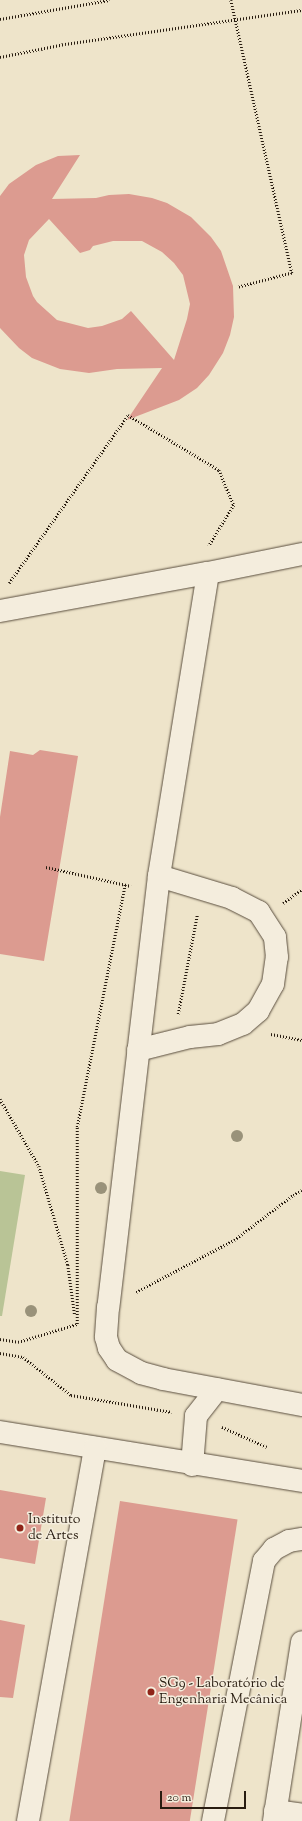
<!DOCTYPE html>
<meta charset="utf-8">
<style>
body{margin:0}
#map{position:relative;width:302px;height:1821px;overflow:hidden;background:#eee4ca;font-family:"Sorts Mill Goudy",serif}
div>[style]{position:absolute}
.green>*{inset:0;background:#b9c496}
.building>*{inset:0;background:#dc9b90;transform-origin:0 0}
.path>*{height:2.5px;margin-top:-1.25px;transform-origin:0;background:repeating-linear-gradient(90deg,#281c10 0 1px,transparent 0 3px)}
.roads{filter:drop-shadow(0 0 1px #5a4e3e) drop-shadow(0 0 1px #5a4e3e)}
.minor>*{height:22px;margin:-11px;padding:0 11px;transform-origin:11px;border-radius:11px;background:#f4eddd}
.trees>*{width:12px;height:12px;margin:-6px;border-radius:50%;background:#99927a}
.dots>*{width:11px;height:11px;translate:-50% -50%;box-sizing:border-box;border:2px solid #f4eddd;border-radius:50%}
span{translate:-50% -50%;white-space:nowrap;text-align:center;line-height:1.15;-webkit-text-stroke:3px #f4eddd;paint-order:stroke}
.poi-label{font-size:14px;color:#281c10}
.left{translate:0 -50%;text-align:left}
.scale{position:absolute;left:160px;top:1791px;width:86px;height:18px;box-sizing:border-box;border:2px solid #281c10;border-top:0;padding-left:5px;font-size:12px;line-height:14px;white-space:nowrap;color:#281c10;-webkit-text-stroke:3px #f4eddd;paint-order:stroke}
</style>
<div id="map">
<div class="green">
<div style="clip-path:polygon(0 1171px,25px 1175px,2px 1316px,0 1316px)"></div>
</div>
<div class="building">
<div style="clip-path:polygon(evenodd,80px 155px,52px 199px,96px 198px,109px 195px,129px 194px,152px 198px,167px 203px,191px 217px,211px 237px,221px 251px,233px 286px,234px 317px,230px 335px,223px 353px,209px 375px,197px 388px,179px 400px,127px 420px,162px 368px,117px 369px,89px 373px,60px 369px,32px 358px,19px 348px,0 328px,0 196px,9px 184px,36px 165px,58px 156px,80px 155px,49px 219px,80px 253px,90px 250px,93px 246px,113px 241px,142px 241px,162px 252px,174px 263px,183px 275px,190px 304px,187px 319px,174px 360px,131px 311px,122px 319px,102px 326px,88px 328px,57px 320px,37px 302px,33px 296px,26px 277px,24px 255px,29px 240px,49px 219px)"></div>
<div style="clip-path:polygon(40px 750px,78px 756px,44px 961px,0 954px,0 817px,10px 751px,33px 755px)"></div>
<div style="clip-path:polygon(0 1490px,46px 1498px,35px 1564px,0 1558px)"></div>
<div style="left:120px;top:1501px;width:119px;height:324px;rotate:9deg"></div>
<div style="clip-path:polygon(0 1620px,25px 1625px,13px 1698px,0 1697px)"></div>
</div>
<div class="path">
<div style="left:231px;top:0;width:280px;rotate:77.4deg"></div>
<div style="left:292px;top:273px;width:55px;rotate:165.2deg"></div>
<div style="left:0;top:19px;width:111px;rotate:-9.9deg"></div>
<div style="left:0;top:57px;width:66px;rotate:-11.3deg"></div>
<div style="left:65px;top:44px;width:239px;rotate:-8.2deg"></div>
<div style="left:9px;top:583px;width:206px;rotate:-54.7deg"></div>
<div style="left:128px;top:415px;width:106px;rotate:31.1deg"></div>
<div style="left:219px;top:470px;width:38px;rotate:67deg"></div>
<div style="left:234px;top:505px;width:48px;rotate:121.4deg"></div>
<div style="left:46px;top:867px;width:87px;rotate:12.6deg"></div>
<div style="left:283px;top:903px;width:24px;rotate:-36deg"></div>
<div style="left:178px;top:1014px;width:101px;rotate:-79.1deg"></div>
<div style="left:271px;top:1034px;width:32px;rotate:11deg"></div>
<div style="left:0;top:1099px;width:78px;rotate:59.8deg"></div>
<div style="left:39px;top:1166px;width:103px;rotate:73.7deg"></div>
<div style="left:68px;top:1265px;width:51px;rotate:82.2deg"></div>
<div style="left:136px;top:1292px;width:111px;rotate:-28deg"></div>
<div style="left:234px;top:1240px;width:74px;rotate:-37.3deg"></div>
<div style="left:293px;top:1195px;width:10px;rotate:-29deg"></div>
<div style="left:77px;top:1324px;width:197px;rotate:-90deg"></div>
<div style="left:77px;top:1127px;width:248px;rotate:-78.8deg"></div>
<div style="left:0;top:1339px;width:18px;rotate:9deg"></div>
<div style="left:18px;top:1342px;width:62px;rotate:-17deg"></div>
<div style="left:0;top:1353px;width:23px;rotate:10deg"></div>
<div style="left:23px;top:1357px;width:61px;rotate:38.4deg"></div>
<div style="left:71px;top:1395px;width:102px;rotate:9.6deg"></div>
<div style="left:222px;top:1427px;width:49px;rotate:24deg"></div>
</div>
<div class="roads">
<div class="minor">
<div style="left:208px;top:573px;width:307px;rotate:99.2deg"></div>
<div style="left:159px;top:876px;width:434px;rotate:96.7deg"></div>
<div style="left:108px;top:1307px;width:30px;rotate:94deg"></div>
<div style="left:106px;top:1337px;width:11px;rotate:75deg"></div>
<div style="left:109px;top:1348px;width:14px;rotate:56deg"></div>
<div style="left:117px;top:1360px;width:27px;rotate:28deg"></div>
<div style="left:141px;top:1373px;width:23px;rotate:15deg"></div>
<div style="left:163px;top:1379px;width:141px;rotate:10.6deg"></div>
<div style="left:0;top:611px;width:211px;rotate:-10.4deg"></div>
<div style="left:208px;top:573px;width:96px;rotate:-11.4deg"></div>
<div style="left:138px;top:1050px;width:54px;rotate:-14deg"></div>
<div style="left:190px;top:1037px;width:28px;rotate:-6deg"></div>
<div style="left:218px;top:1034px;width:27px;rotate:-22deg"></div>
<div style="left:243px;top:1024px;width:20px;rotate:-41deg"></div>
<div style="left:258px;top:1011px;width:31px;rotate:-61deg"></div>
<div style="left:273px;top:984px;width:27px;rotate:-82deg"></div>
<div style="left:277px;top:957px;width:20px;rotate:-96deg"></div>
<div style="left:275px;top:937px;width:30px;rotate:-123deg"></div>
<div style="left:259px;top:912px;width:30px;rotate:-153deg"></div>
<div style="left:232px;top:898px;width:76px;rotate:-163.2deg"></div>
<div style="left:0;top:1432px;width:306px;rotate:9.2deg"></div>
<div style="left:192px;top:1465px;width:49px;rotate:-85.3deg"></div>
<div style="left:196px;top:1416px;width:34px;rotate:-52deg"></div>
<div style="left:275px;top:1811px;width:27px;rotate:8deg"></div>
<div style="left:28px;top:1821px;width:379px;rotate:-79.8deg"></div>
<div style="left:213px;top:1821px;width:265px;rotate:-78.9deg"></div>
<div style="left:264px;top:1561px;width:16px;rotate:-50deg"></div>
<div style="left:274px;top:1549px;width:17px;rotate:-28deg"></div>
<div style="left:289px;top:1541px;width:13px;rotate:-9deg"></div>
<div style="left:274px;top:1821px;width:181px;rotate:-81.1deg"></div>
</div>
</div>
<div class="trees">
<div style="left:237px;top:1136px"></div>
<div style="left:101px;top:1188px"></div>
<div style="left:31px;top:1311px"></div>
</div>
<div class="dots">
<div style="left:20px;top:1528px;background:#8f2418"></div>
<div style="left:151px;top:1692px;background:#8f2418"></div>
</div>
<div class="poi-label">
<span class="left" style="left:28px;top:1528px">Instituto<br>de Artes</span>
<span class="left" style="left:159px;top:1692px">SG9 - Laboratório de<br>Engenharia Mecânica</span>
</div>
<div class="scale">20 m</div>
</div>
